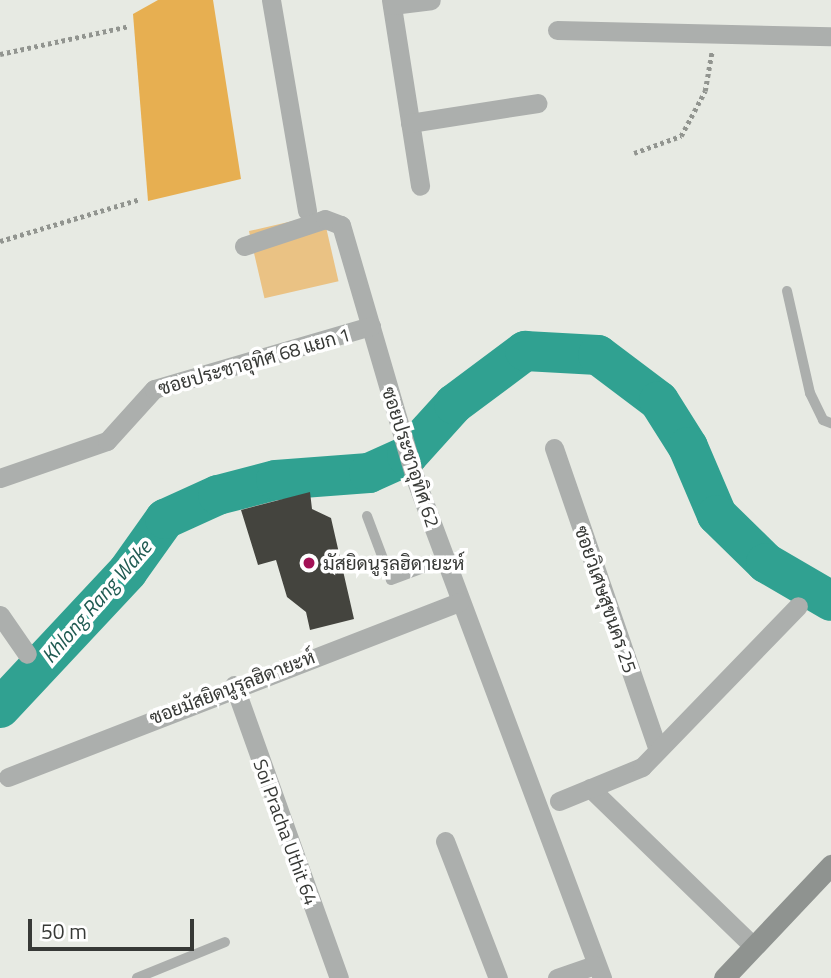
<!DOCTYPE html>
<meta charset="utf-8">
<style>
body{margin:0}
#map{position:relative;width:831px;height:978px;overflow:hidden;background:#e7eae3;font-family:"Titillium Web",Sarabun,sans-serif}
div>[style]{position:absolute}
.green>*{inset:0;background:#eac284;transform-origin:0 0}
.forest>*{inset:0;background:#e7af51}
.river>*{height:40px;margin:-20px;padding:0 20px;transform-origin:20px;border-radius:20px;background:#30a191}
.building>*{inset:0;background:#44443e}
.path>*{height:4.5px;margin-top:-2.25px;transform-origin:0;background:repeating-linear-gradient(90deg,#929590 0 3.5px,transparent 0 7px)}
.lane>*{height:10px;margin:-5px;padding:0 5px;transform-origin:5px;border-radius:5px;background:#acafad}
.street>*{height:19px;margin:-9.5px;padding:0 9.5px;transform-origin:9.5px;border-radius:9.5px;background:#acafad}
.secondary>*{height:21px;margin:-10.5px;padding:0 10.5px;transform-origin:10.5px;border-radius:10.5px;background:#8f9390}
.dots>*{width:19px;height:19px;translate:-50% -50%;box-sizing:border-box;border:4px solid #fff;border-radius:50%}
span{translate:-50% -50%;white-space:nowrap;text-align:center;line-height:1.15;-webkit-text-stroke:7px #fff;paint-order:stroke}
.street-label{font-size:19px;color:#373936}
.poi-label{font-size:19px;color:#373936}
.left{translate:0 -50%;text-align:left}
.water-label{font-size:21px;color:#205b52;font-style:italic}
.scale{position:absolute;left:28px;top:919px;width:166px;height:32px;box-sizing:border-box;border:4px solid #373936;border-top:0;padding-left:9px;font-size:21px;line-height:24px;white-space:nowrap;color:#373936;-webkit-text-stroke:5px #fff;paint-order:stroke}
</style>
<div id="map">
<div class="green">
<div style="left:323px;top:214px;width:69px;height:76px;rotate:77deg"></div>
</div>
<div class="forest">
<div style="clip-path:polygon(158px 0,213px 0,241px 179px,148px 201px,133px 14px)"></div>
</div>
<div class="river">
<div style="left:0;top:708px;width:187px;rotate:-46.9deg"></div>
<div style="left:128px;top:571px;width:64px;rotate:-54.6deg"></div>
<div style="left:165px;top:519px;width:58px;rotate:-24.4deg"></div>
<div style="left:218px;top:495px;width:60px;rotate:-14.5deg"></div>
<div style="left:276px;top:480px;width:93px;rotate:-4.3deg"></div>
<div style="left:369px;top:473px;width:42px;rotate:-24.1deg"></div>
<div style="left:407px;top:456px;width:70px;rotate:-47.9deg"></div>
<div style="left:454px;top:404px;width:89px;rotate:-36.7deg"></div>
<div style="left:525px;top:351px;width:73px;rotate:3.1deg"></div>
<div style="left:598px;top:355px;width:76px;rotate:37deg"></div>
<div style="left:659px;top:401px;width:54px;rotate:57.8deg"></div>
<div style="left:688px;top:447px;width:74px;rotate:66.9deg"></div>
<div style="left:717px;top:515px;width:69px;rotate:44.4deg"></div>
<div style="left:766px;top:563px;width:75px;rotate:30.3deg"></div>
</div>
<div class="building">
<div style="clip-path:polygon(310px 492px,312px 509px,331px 518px,354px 619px,310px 630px,306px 612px,287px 597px,276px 560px,258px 565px,241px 510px)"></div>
</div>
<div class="path">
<div style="left:0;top:54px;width:132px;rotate:-12.2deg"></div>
<div style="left:634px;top:153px;width:50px;rotate:-19.9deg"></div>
<div style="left:681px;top:136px;width:51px;rotate:-61.9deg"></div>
<div style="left:705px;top:91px;width:41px;rotate:-80.1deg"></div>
<div style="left:0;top:241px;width:146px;rotate:-16.7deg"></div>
</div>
<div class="lane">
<div style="left:787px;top:291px;width:105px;rotate:77.3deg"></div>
<div style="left:810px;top:393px;width:30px;rotate:64deg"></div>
<div style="left:823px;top:420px;width:9px;rotate:21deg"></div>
<div style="left:367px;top:516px;width:68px;rotate:69.4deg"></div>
<div style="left:391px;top:580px;width:58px;rotate:-20.3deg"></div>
<div style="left:137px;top:978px;width:95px;rotate:-22.2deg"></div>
</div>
<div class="street">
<div style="left:271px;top:0;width:214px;rotate:80.3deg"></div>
<div style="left:391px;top:0;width:188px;rotate:81.1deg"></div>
<div style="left:392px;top:5px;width:39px;rotate:-7deg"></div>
<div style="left:557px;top:30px;width:274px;rotate:1.3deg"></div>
<div style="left:410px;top:123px;width:129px;rotate:-8.9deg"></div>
<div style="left:244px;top:246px;width:85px;rotate:-18.4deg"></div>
<div style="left:325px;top:219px;width:17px;rotate:21deg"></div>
<div style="left:341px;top:225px;width:264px;rotate:73.7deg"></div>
<div style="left:415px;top:478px;width:534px;rotate:69.49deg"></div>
<div style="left:554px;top:448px;width:319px;rotate:71deg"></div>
<div style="left:0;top:478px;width:113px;rotate:-19.1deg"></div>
<div style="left:107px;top:441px;width:70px;rotate:-47.9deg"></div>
<div style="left:154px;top:389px;width:226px;rotate:-16.2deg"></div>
<div style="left:0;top:615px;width:47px;rotate:55.3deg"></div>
<div style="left:234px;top:685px;width:311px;rotate:70.3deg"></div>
<div style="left:8px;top:777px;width:484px;rotate:-21.2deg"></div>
<div style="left:590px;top:788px;width:228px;rotate:44.1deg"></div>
<div style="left:559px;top:801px;width:90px;rotate:-22.3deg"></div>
<div style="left:642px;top:767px;width:224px;rotate:-45.9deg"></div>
<div style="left:445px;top:841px;width:147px;rotate:68.9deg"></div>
<div style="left:557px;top:978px;width:39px;rotate:-19deg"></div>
</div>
<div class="secondary">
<div style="left:724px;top:978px;width:156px;rotate:-46.6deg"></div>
</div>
<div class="dots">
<div style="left:309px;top:563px;background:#a31256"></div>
</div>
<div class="street-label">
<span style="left:254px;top:361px;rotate:-16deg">ซอยประชาอุทิศ 68 แยก 1</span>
<span style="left:411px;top:457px;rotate:72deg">ซอยประชาอุทิศ 62</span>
<span style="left:606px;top:599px;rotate:71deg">ซอยวิเศษสุขนคร 25</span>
<span style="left:232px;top:687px;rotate:-21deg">ซอยมัสยิดนูรุลฮิดายะห์</span>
<span style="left:286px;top:832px;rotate:70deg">Soi Pracha Uthit 64</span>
</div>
<div class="poi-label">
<span class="left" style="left:323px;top:563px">มัสยิดนูรุลฮิดายะห์</span>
</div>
<div class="water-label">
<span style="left:96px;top:601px;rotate:-49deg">Khlong Rang Wake</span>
</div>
<div class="scale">50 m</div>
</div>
